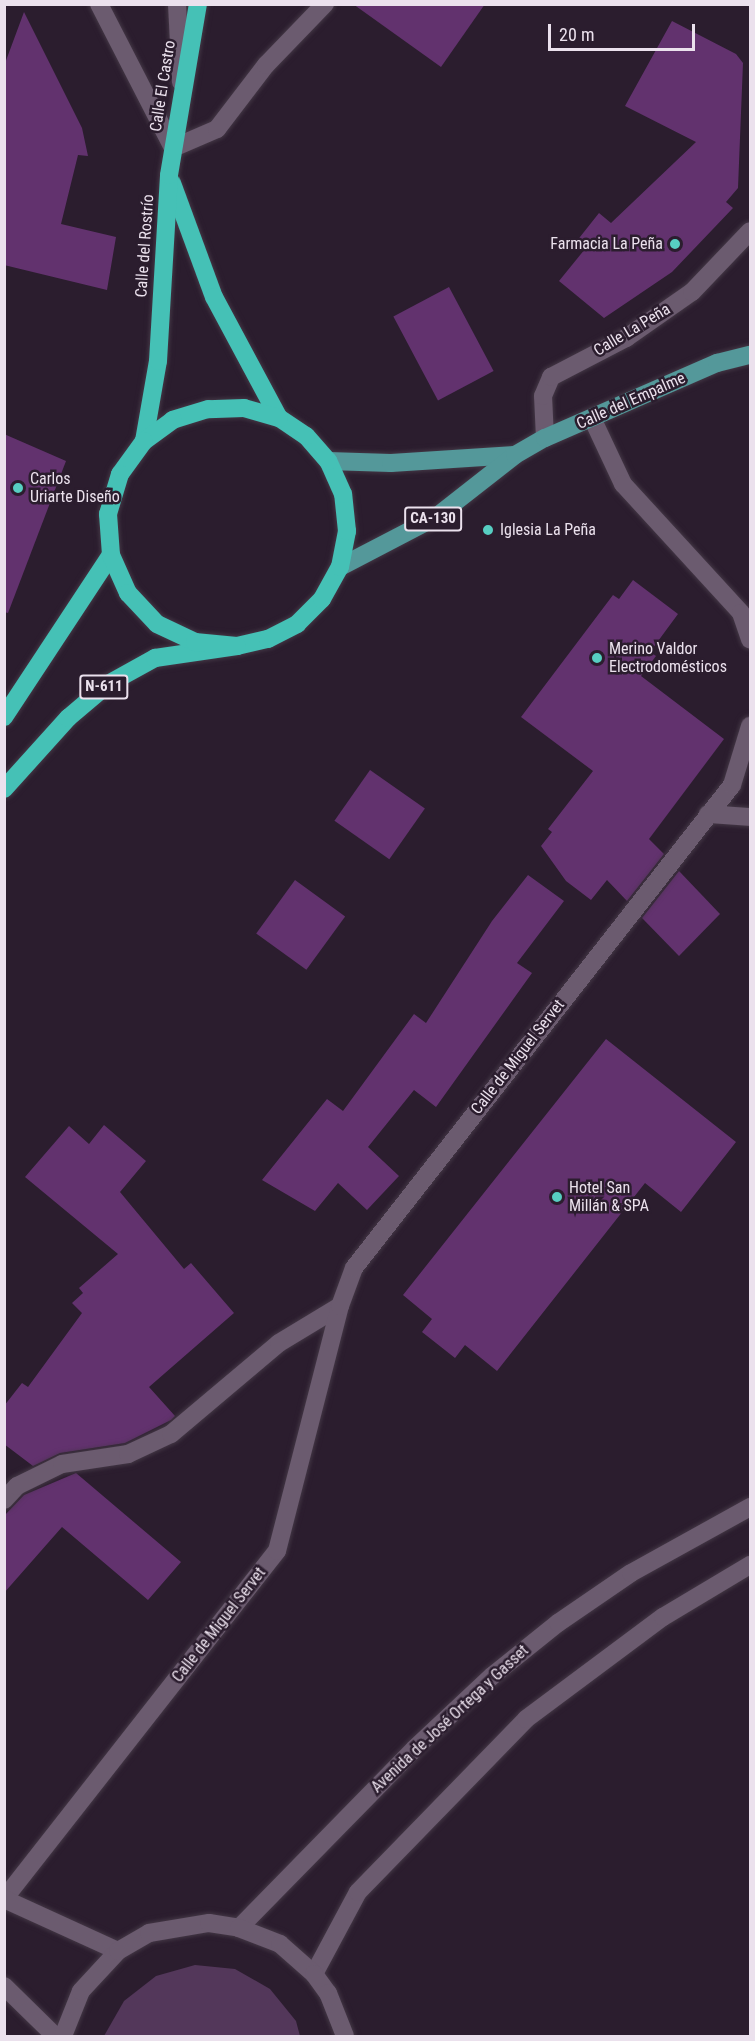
<!DOCTYPE html>
<meta charset="utf-8">
<style>
body{margin:0}
#map{position:relative;width:755px;height:2041px;overflow:hidden;background:#2b1d2e;font-family:"Roboto Condensed",sans-serif}
div>[style]{position:absolute}
.green>*{inset:0;background:#53375a}
.building>*{inset:0;background:#62326e;transform-origin:0 0}
.roads{filter:drop-shadow(0 0 2px #433745) drop-shadow(0 0 2px #433745)}
.street>*{height:18px;margin:-9px;padding:0 9px;transform-origin:9px;border-radius:9px;background:#6b5b6f}
.secondary>*{height:18px;margin:-9px;padding:0 9px;transform-origin:9px;border-radius:9px;background:#6b5b6f}
.primary>*{height:18px;margin:-9px;padding:0 9px;transform-origin:9px;border-radius:9px;background:#54989a}
.highway>*{height:18px;margin:-9px;padding:0 9px;transform-origin:9px;border-radius:9px;background:#45c1b6}
.dots>*{width:16px;height:16px;translate:-50% -50%;box-sizing:border-box;border:3px solid #2b1d2e;border-radius:50%}
span{translate:-50% -50%;white-space:nowrap;text-align:center;line-height:1.15;-webkit-text-stroke:5px #2b1d2e;paint-order:stroke}
.shield-label span{padding:2px 4px;background:#2b1d2e;border:2px solid;border-radius:4px;-webkit-text-stroke-width:0}
.shield-label{font-size:15px;color:#ebe1ed;font-weight:700}
.street-label{font-size:16px;color:#ebe1ed}
.poi-label{font-size:16px;color:#ebe1ed}
.right{translate:-100% -50%;text-align:right}
.left{translate:0 -50%;text-align:left}
.frame{position:absolute;inset:0;border:6px solid #ebe1ed;pointer-events:none}
.scale{position:absolute;left:548px;top:24px;width:147px;height:27px;box-sizing:border-box;border:3px solid #ebe1ed;border-top:0;padding-left:8px;font-size:18px;line-height:21px;white-space:nowrap;color:#ebe1ed;-webkit-text-stroke:4px #2b1d2e;paint-order:stroke}
</style>
<div id="map">
<div class="green">
<div style="clip-path:polygon(195px 1965px,235px 1969px,270px 1989px,296px 2021px,300px 2036px,104px 2036px,124px 2001px,156px 1976px)"></div>
</div>
<div class="building">
<div style="clip-path:polygon(353px 4px,485px 4px,441px 67px)"></div>
<div style="clip-path:polygon(24px 12px,82px 128px,88px 156px,78px 155px,61px 224px,116px 237px,107px 290px,4px 265px,4px 66px)"></div>
<div style="clip-path:polygon(672px 21px,736px 54px,743px 63px,738px 188px,726px 202px,733px 208px,672px 272px,604px 318px,559px 281px,585px 249px,576px 242px,599px 213px,611px 223px,696px 142px,625px 106px)"></div>
<div style="left:449px;top:287px;width:95px;height:63px;rotate:62deg"></div>
<div style="clip-path:polygon(4px 434px,66px 461px,8px 613px,4px 612px)"></div>
<div style="clip-path:polygon(633px 580px,678px 614px,650px 652px,656px 656px,641px 676px,724px 739px,649px 839px,664px 854px,627px 901px,607px 880px,591px 900px,566px 881px,541px 846px,552px 832px,548px 829px,593px 771px,521px 717px,613px 595px,619px 599px)"></div>
<div style="left:370px;top:770px;width:67px;height:62px;rotate:35deg"></div>
<div style="clip-path:polygon(679px 871px,720px 914px,679px 956px,642px 918px)"></div>
<div style="clip-path:polygon(528px 875px,564px 901px,517px 963px,532px 973px,436px 1107px,414px 1090px,368px 1147px,399px 1176px,367px 1210px,338px 1183px,315px 1211px,262px 1180px,327px 1099px,343px 1111px,414px 1014px,426px 1023px,492px 921px)"></div>
<div style="left:295px;top:880px;width:62px;height:66px;rotate:36deg"></div>
<div style="clip-path:polygon(606px 1039px,736px 1142px,681px 1212px,645px 1183px,497px 1371px,465px 1345px,455px 1358px,422px 1332px,432px 1319px,403px 1295px)"></div>
<div style="clip-path:polygon(104px 1125px,146px 1161px,120px 1192px,184px 1269px,191px 1263px,234px 1313px,149px 1387px,175px 1416px,171px 1420px,125px 1443px,60px 1453px,33px 1466px,4px 1444px,4px 1406px,22px 1383px,28px 1387px,82px 1313px,72px 1303px,83px 1293px,79px 1288px,118px 1254px,25px 1177px,69px 1126px,89px 1144px)"></div>
<div style="clip-path:polygon(76px 1473px,181px 1562px,148px 1600px,62px 1527px,4px 1593px,4px 1516px,24px 1495px)"></div>
</div>
<div class="roads">
<div class="street">
<div style="left:99px;top:4px;width:162px;rotate:62.8deg"></div>
<div style="left:173px;top:148px;width:48px;rotate:-23.4deg"></div>
<div style="left:217px;top:129px;width:81px;rotate:-52.6deg"></div>
<div style="left:266px;top:65px;width:85px;rotate:-46deg"></div>
<div style="left:177px;top:4px;width:78px;rotate:87.1deg"></div>
<div style="left:592px;top:418px;width:73px;rotate:64.8deg"></div>
<div style="left:623px;top:484px;width:175px;rotate:47.5deg"></div>
<div style="left:741px;top:613px;width:28px;rotate:71deg"></div>
<div style="left:545px;top:438px;width:42px;rotate:-92.7deg"></div>
<div style="left:543px;top:396px;width:21px;rotate:-67deg"></div>
<div style="left:551px;top:377px;width:85px;rotate:-27.5deg"></div>
<div style="left:626px;top:338px;width:80px;rotate:-34.9deg"></div>
<div style="left:692px;top:292px;width:84px;rotate:-46.4deg"></div>
<div style="left:708px;top:814px;width:42px;rotate:4.1deg"></div>
<div style="left:4px;top:1500px;width:19px;rotate:-47deg"></div>
<div style="left:17px;top:1486px;width:50px;rotate:-26.1deg"></div>
<div style="left:62px;top:1464px;width:67px;rotate:-8.6deg"></div>
<div style="left:128px;top:1454px;width:47px;rotate:-24.9deg"></div>
<div style="left:171px;top:1434px;width:141px;rotate:-40.1deg"></div>
<div style="left:279px;top:1343px;width:71px;rotate:-31.2deg"></div>
<div style="left:4px;top:1899px;width:442px;rotate:-51.9deg"></div>
<div style="left:277px;top:1551px;width:253px;rotate:-75.6deg"></div>
<div style="left:340px;top:1306px;width:40px;rotate:-69.8deg"></div>
<div style="left:354px;top:1268px;width:613px;rotate:-51.95deg"></div>
<div style="left:732px;top:785px;width:62px;rotate:-73deg"></div>
</div>
<div class="secondary">
<div style="left:4px;top:1899px;width:125px;rotate:24.5deg"></div>
<div style="left:239px;top:1928px;width:250px;rotate:-45.6deg"></div>
<div style="left:414px;top:1749px;width:107px;rotate:-43.1deg"></div>
<div style="left:492px;top:1676px;width:85px;rotate:-38.8deg"></div>
<div style="left:558px;top:1623px;width:88px;rotate:-34.4deg"></div>
<div style="left:631px;top:1573px;width:136px;rotate:-29deg"></div>
<div style="left:314px;top:1974px;width:93px;rotate:-61.8deg"></div>
<div style="left:358px;top:1892px;width:241px;rotate:-45.8deg"></div>
<div style="left:526px;top:1719px;width:171px;rotate:-36.7deg"></div>
<div style="left:663px;top:1617px;width:101px;rotate:-30.9deg"></div>
<div style="left:4px;top:1986px;width:71px;rotate:44.4deg"></div>
<div style="left:63px;top:2036px;width:48px;rotate:-68.2deg"></div>
<div style="left:81px;top:1991px;width:54px;rotate:-47.2deg"></div>
<div style="left:118px;top:1951px;width:36px;rotate:-30deg"></div>
<div style="left:149px;top:1933px;width:61px;rotate:-9.5deg"></div>
<div style="left:209px;top:1923px;width:30px;rotate:9deg"></div>
<div style="left:239px;top:1928px;width:44px;rotate:21.3deg"></div>
<div style="left:280px;top:1944px;width:45px;rotate:41.4deg"></div>
<div style="left:314px;top:1974px;width:24px;rotate:54deg"></div>
<div style="left:328px;top:1993px;width:46px;rotate:68.4deg"></div>
</div>
<div class="primary">
<div style="left:328px;top:461px;width:63px;rotate:1.8deg"></div>
<div style="left:391px;top:463px;width:124px;rotate:-3.7deg"></div>
<div style="left:340px;top:567px;width:108px;rotate:-27.5deg"></div>
<div style="left:436px;top:517px;width:100px;rotate:-38.1deg"></div>
<div style="left:515px;top:455px;width:34px;rotate:-30deg"></div>
<div style="left:545px;top:438px;width:188px;rotate:-23.6deg"></div>
<div style="left:717px;top:363px;width:34px;rotate:-14deg"></div>
</div>
<div class="highway">
<div style="left:172px;top:183px;width:121px;rotate:69.8deg"></div>
<div style="left:214px;top:297px;width:137px;rotate:61.8deg"></div>
<div style="left:144px;top:441px;width:81px;rotate:-80.1deg"></div>
<div style="left:158px;top:361px;width:186px;rotate:-86.6deg"></div>
<div style="left:169px;top:175px;width:173px;rotate:-80.4deg"></div>
<div style="left:4px;top:717px;width:194px;rotate:-56.6deg"></div>
<div style="left:4px;top:789px;width:96px;rotate:-48deg"></div>
<div style="left:68px;top:718px;width:52px;rotate:-40.4deg"></div>
<div style="left:108px;top:684px;width:54px;rotate:-29deg"></div>
<div style="left:155px;top:658px;width:83px;rotate:-8.3deg"></div>
<div style="left:237px;top:646px;width:32px;rotate:-13deg"></div>
<div style="left:268px;top:639px;width:33px;rotate:-27deg"></div>
<div style="left:297px;top:624px;width:35px;rotate:-45deg"></div>
<div style="left:322px;top:599px;width:37px;rotate:-61deg"></div>
<div style="left:340px;top:567px;width:37px;rotate:-79deg"></div>
<div style="left:347px;top:531px;width:37px;rotate:-96deg"></div>
<div style="left:343px;top:494px;width:36px;rotate:-114deg"></div>
<div style="left:328px;top:461px;width:33px;rotate:-131deg"></div>
<div style="left:306px;top:436px;width:32px;rotate:-146deg"></div>
<div style="left:279px;top:418px;width:36px;rotate:-164deg"></div>
<div style="left:244px;top:408px;width:36px;rotate:178deg"></div>
<div style="left:208px;top:409px;width:37px;rotate:163deg"></div>
<div style="left:173px;top:420px;width:36px;rotate:144deg"></div>
<div style="left:144px;top:441px;width:41px;rotate:126deg"></div>
<div style="left:120px;top:474px;width:42px;rotate:106.7deg"></div>
<div style="left:108px;top:514px;width:41px;rotate:85.8deg"></div>
<div style="left:111px;top:555px;width:42px;rotate:65.9deg"></div>
<div style="left:128px;top:593px;width:42px;rotate:46.9deg"></div>
<div style="left:157px;top:624px;width:42px;rotate:25.3deg"></div>
<div style="left:195px;top:642px;width:42px;rotate:5.4deg"></div>
</div>
</div>
<div class="dots">
<div style="left:675px;top:244px;background:#57cec2"></div>
<div style="left:18px;top:488px;background:#57cec2"></div>
<div style="left:488px;top:530px;background:#57cec2"></div>
<div style="left:597px;top:658px;background:#57cec2"></div>
<div style="left:557px;top:1197px;background:#57cec2"></div>
</div>
<div class="shield-label">
<span style="left:433px;top:519px">CA-130</span>
<span style="left:104px;top:687px">N-611</span>
</div>
<div class="street-label">
<span style="left:163px;top:86px;rotate:-81deg">Calle El Castro</span>
<span style="left:145px;top:246px;rotate:-86deg">Calle del Rostrío</span>
<span style="left:632px;top:330px;rotate:-31deg">Calle La Peña</span>
<span style="left:631px;top:401px;rotate:-24deg">Calle del Empalme</span>
<span style="left:518px;top:1057px;rotate:-52deg">Calle de Miguel Servet</span>
<span style="left:219px;top:1625px;rotate:-52deg">Calle de Miguel Servet</span>
<span style="left:450px;top:1719px;rotate:-43deg">Avenida de José Ortega y Gasset</span>
</div>
<div class="poi-label">
<span class="right" style="left:663px;top:244px">Farmacia La Peña</span>
<span class="left" style="left:30px;top:488px">Carlos<br>Uriarte Diseño</span>
<span class="left" style="left:500px;top:530px">Iglesia La Peña</span>
<span class="left" style="left:609px;top:658px">Merino Valdor<br>Electrodomésticos</span>
<span class="left" style="left:569px;top:1197px">Hotel San<br>Millán &amp; SPA</span>
</div>
<div class="frame"></div>
<div class="scale">20 m</div>
</div>
